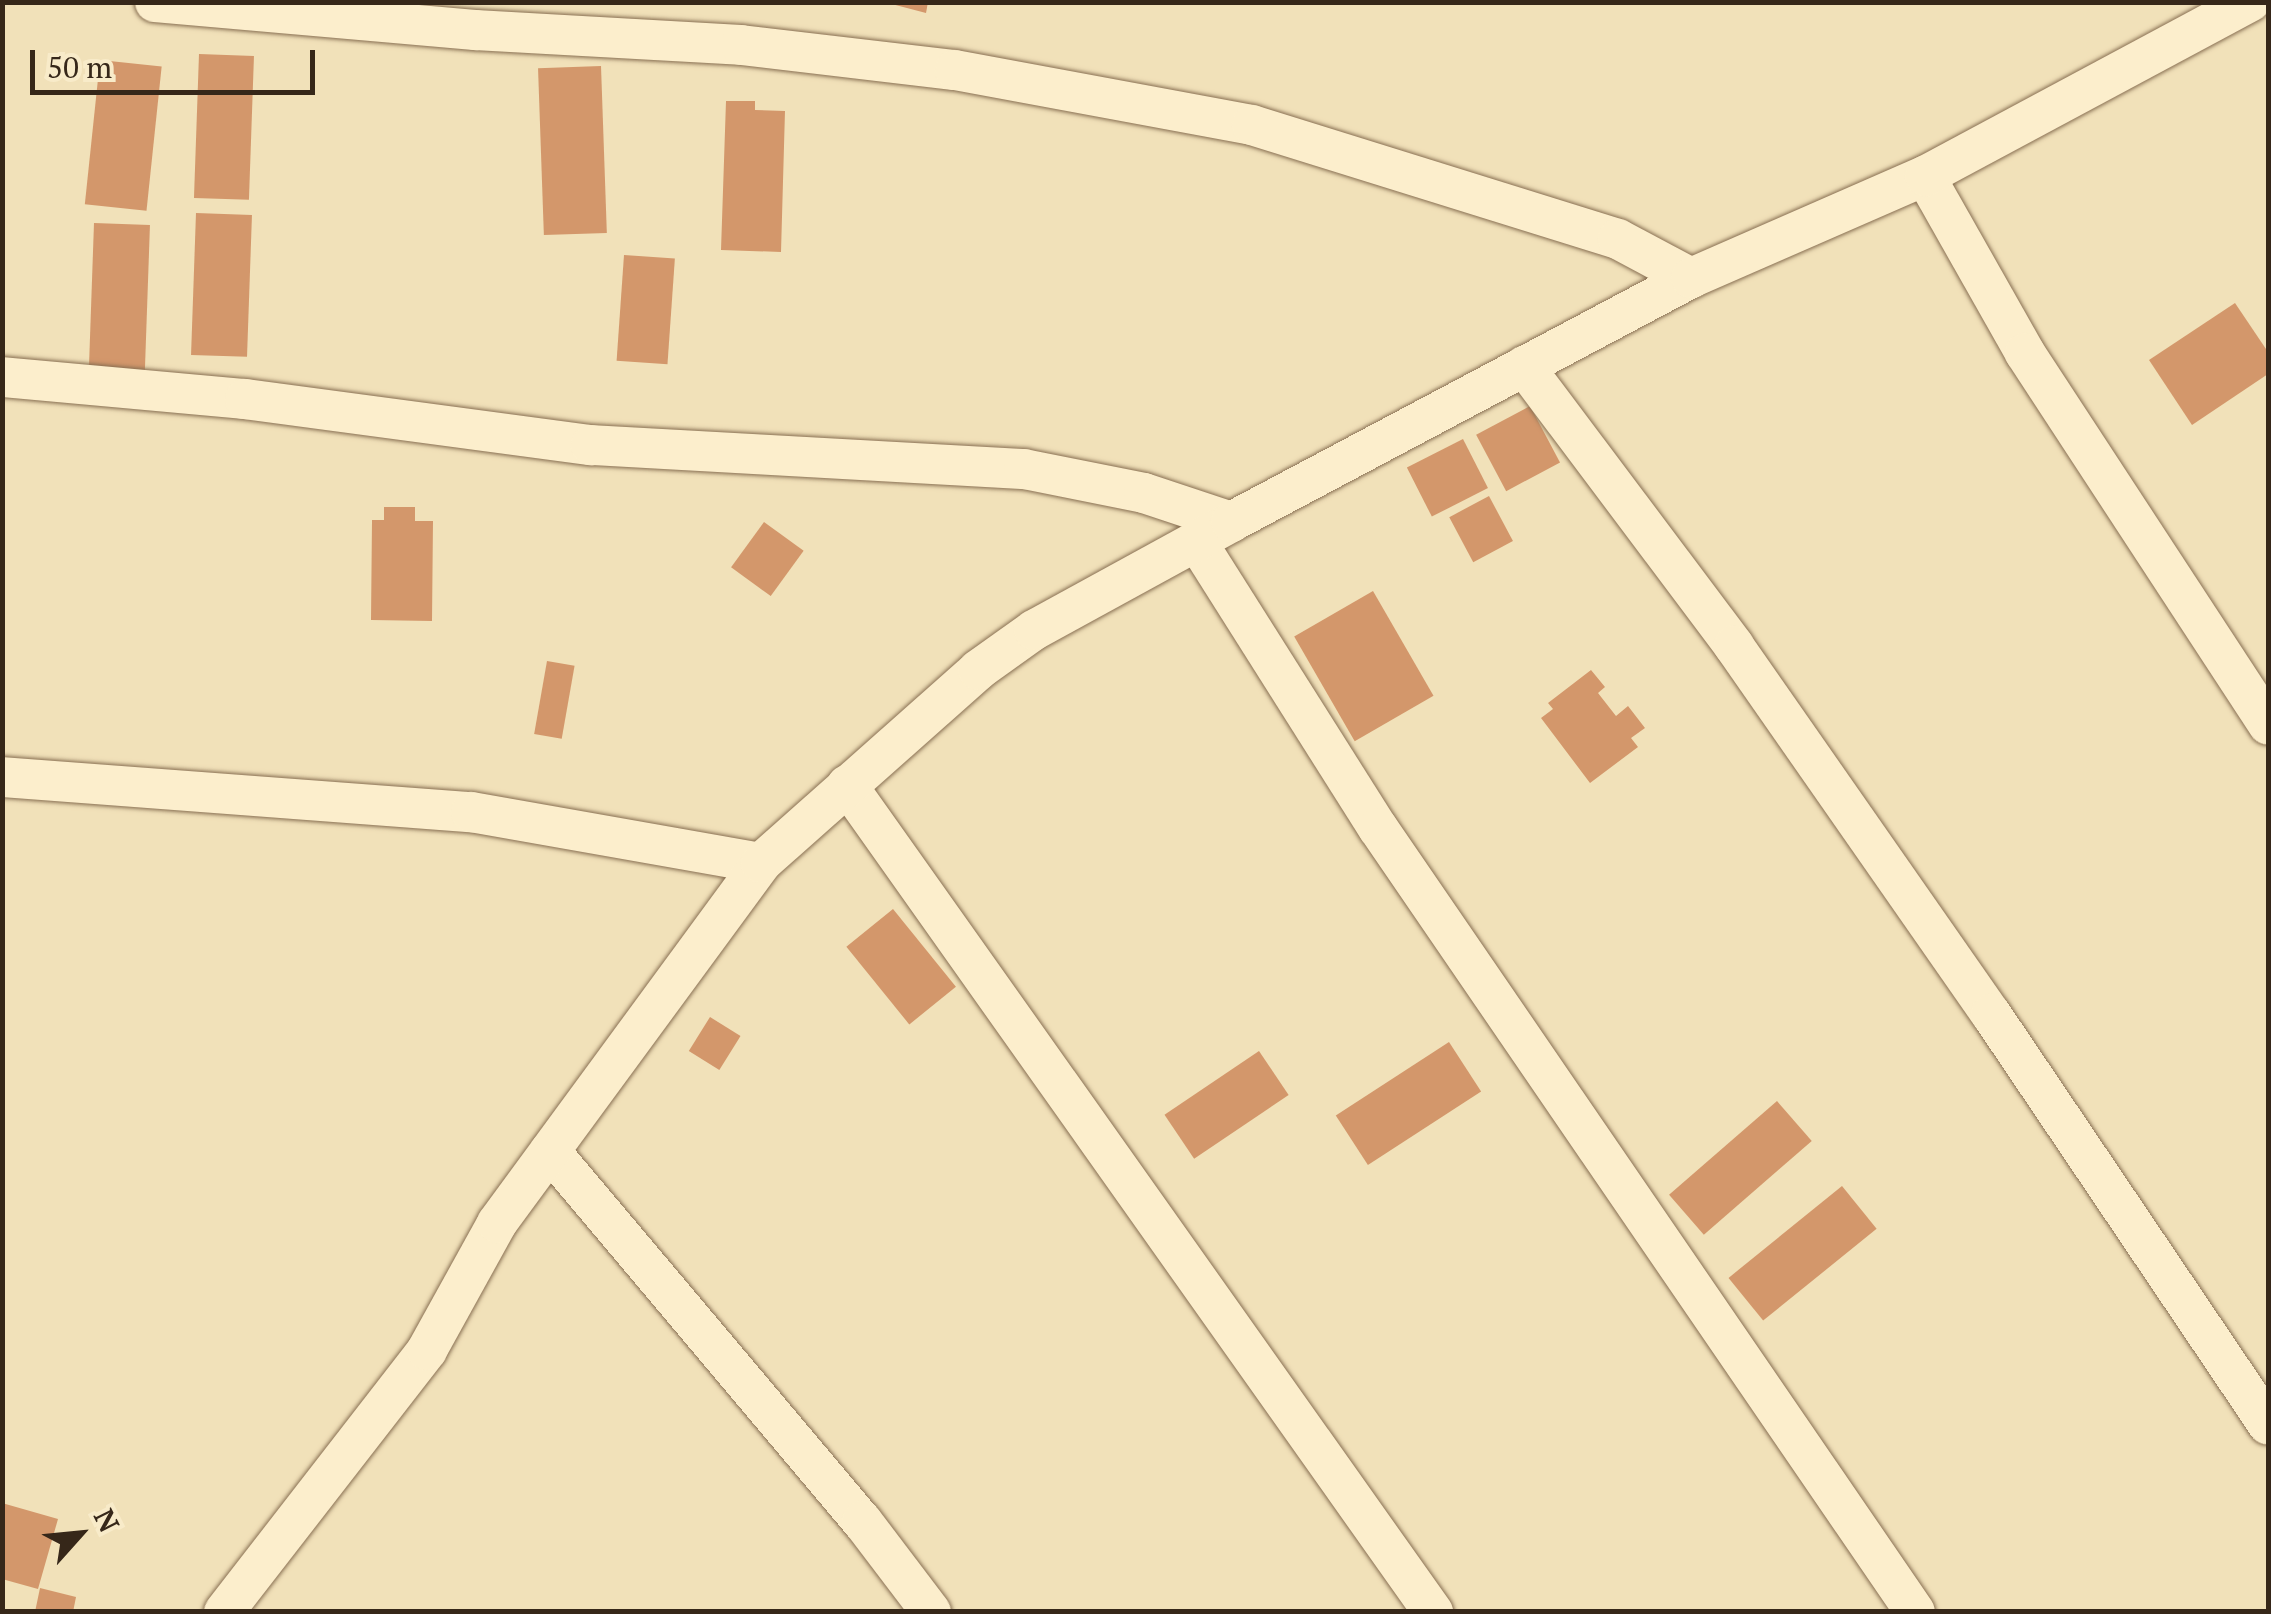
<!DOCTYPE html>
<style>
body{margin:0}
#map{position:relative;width:2271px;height:1614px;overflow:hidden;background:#f1e1b9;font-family:"PT Serif",serif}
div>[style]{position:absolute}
.building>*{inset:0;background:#d3976b;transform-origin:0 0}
.roads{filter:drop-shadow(0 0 2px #886f52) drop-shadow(0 0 2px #886f52)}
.minor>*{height:40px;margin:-20px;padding:0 20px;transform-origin:20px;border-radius:20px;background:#fceecc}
span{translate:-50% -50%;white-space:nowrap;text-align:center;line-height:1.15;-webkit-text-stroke:10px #f8ebc9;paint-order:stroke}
.frame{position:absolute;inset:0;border:5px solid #362719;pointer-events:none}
.north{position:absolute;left:30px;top:1484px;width:100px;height:100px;-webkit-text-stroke:8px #f8ebc9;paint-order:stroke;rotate:63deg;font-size:28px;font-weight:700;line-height:40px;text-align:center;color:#362719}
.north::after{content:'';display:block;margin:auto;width:35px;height:45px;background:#362719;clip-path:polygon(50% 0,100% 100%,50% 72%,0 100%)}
.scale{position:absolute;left:30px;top:50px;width:285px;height:45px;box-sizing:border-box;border:5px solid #362719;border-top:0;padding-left:12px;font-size:30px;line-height:35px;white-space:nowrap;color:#362719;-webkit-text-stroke:8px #f8ebc9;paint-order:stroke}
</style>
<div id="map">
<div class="building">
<div style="clip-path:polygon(884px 2px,928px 2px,926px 13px)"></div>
<div style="left:199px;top:54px;width:55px;height:144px;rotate:2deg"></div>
<div style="left:100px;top:60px;width:62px;height:145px;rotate:6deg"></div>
<div style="left:601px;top:66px;width:167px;height:63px;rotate:88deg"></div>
<div style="clip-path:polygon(726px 101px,755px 101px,755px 110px,785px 111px,781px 252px,721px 250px)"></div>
<div style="left:196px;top:213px;width:56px;height:142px;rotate:2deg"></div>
<div style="left:94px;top:223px;width:56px;height:148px;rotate:2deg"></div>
<div style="left:624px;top:255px;width:51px;height:106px;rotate:4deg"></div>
<div style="clip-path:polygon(2235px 303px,2268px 352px,2268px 374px,2192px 425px,2149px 360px)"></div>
<div style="left:1530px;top:406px;width:64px;height:61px;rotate:62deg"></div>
<div style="left:1463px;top:439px;width:55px;height:63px;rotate:63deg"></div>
<div style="left:1489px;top:496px;width:51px;height:45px;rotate:62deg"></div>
<div style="clip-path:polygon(384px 507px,415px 507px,415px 521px,433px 521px,432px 621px,371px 620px,372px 520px,384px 520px)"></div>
<div style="left:764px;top:522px;width:49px;height:56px;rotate:36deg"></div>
<div style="left:1373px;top:591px;width:121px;height:91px;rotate:60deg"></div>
<div style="left:547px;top:661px;width:28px;height:74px;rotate:10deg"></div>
<div style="clip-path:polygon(1591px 670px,1605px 687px,1598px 693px,1616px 716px,1628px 706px,1645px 728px,1631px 738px,1638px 747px,1590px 783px,1541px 718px,1553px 709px,1548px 703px)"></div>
<div style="left:893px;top:909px;width:100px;height:60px;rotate:51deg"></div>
<div style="left:710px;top:1017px;width:36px;height:40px;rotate:32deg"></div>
<div style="left:1449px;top:1042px;width:59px;height:135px;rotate:57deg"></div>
<div style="left:1259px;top:1051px;width:53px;height:114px;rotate:56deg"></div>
<div style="left:1777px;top:1101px;width:53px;height:143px;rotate:49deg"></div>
<div style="left:1842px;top:1186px;width:55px;height:146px;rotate:51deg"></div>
<div style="clip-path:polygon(2px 1503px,58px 1519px,38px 1589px,2px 1579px)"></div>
<div style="clip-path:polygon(40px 1588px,76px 1597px,73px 1612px,35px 1612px)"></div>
</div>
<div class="roads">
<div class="minor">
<div style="left:155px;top:2px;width:321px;rotate:5deg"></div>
<div style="left:475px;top:30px;width:266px;rotate:3.2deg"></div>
<div style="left:741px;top:45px;width:215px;rotate:6.7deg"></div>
<div style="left:955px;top:70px;width:302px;rotate:10.5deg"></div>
<div style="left:1252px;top:125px;width:383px;rotate:17.3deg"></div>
<div style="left:1618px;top:239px;width:83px;rotate:28.1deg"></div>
<div style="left:1925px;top:176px;width:203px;rotate:60.5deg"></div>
<div style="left:2025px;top:353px;width:444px;rotate:56.8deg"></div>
<div style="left:1524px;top:366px;width:350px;rotate:53.1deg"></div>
<div style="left:1734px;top:646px;width:449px;rotate:55.1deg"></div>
<div style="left:1991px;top:1014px;width:495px;rotate:56deg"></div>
<div style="left:2px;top:377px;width:244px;rotate:5.2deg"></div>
<div style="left:245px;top:399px;width:349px;rotate:7.6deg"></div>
<div style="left:591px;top:445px;width:434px;rotate:3.2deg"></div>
<div style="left:1024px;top:469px;width:122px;rotate:11.3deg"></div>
<div style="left:1144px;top:493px;width:92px;rotate:18.4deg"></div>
<div style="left:1197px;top:542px;width:338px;rotate:57.7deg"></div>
<div style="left:1378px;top:828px;width:950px;rotate:55.59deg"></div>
<div style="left:2px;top:777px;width:470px;rotate:4.3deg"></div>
<div style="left:471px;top:812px;width:294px;rotate:10deg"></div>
<div style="left:847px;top:785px;width:1014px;rotate:54.68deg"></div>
<div style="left:550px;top:1151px;width:484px;rotate:49.9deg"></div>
<div style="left:862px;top:1521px;width:114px;rotate:52.8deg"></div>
<div style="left:224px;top:1612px;width:331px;rotate:-52.2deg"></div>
<div style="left:427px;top:1350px;width:145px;rotate:-61.1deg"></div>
<div style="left:497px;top:1223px;width:446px;rotate:-53.7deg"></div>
<div style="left:761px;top:863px;width:290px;rotate:-41.6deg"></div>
<div style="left:978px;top:670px;width:69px;rotate:-35.5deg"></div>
<div style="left:1034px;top:630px;width:225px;rotate:-28.7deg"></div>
<div style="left:1231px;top:522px;width:521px;rotate:-27.94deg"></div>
<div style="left:1691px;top:278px;width:255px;rotate:-23.6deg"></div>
<div style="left:1925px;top:176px;width:369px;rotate:-28.2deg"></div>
</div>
</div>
<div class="frame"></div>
<div class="north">N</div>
<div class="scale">50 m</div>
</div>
